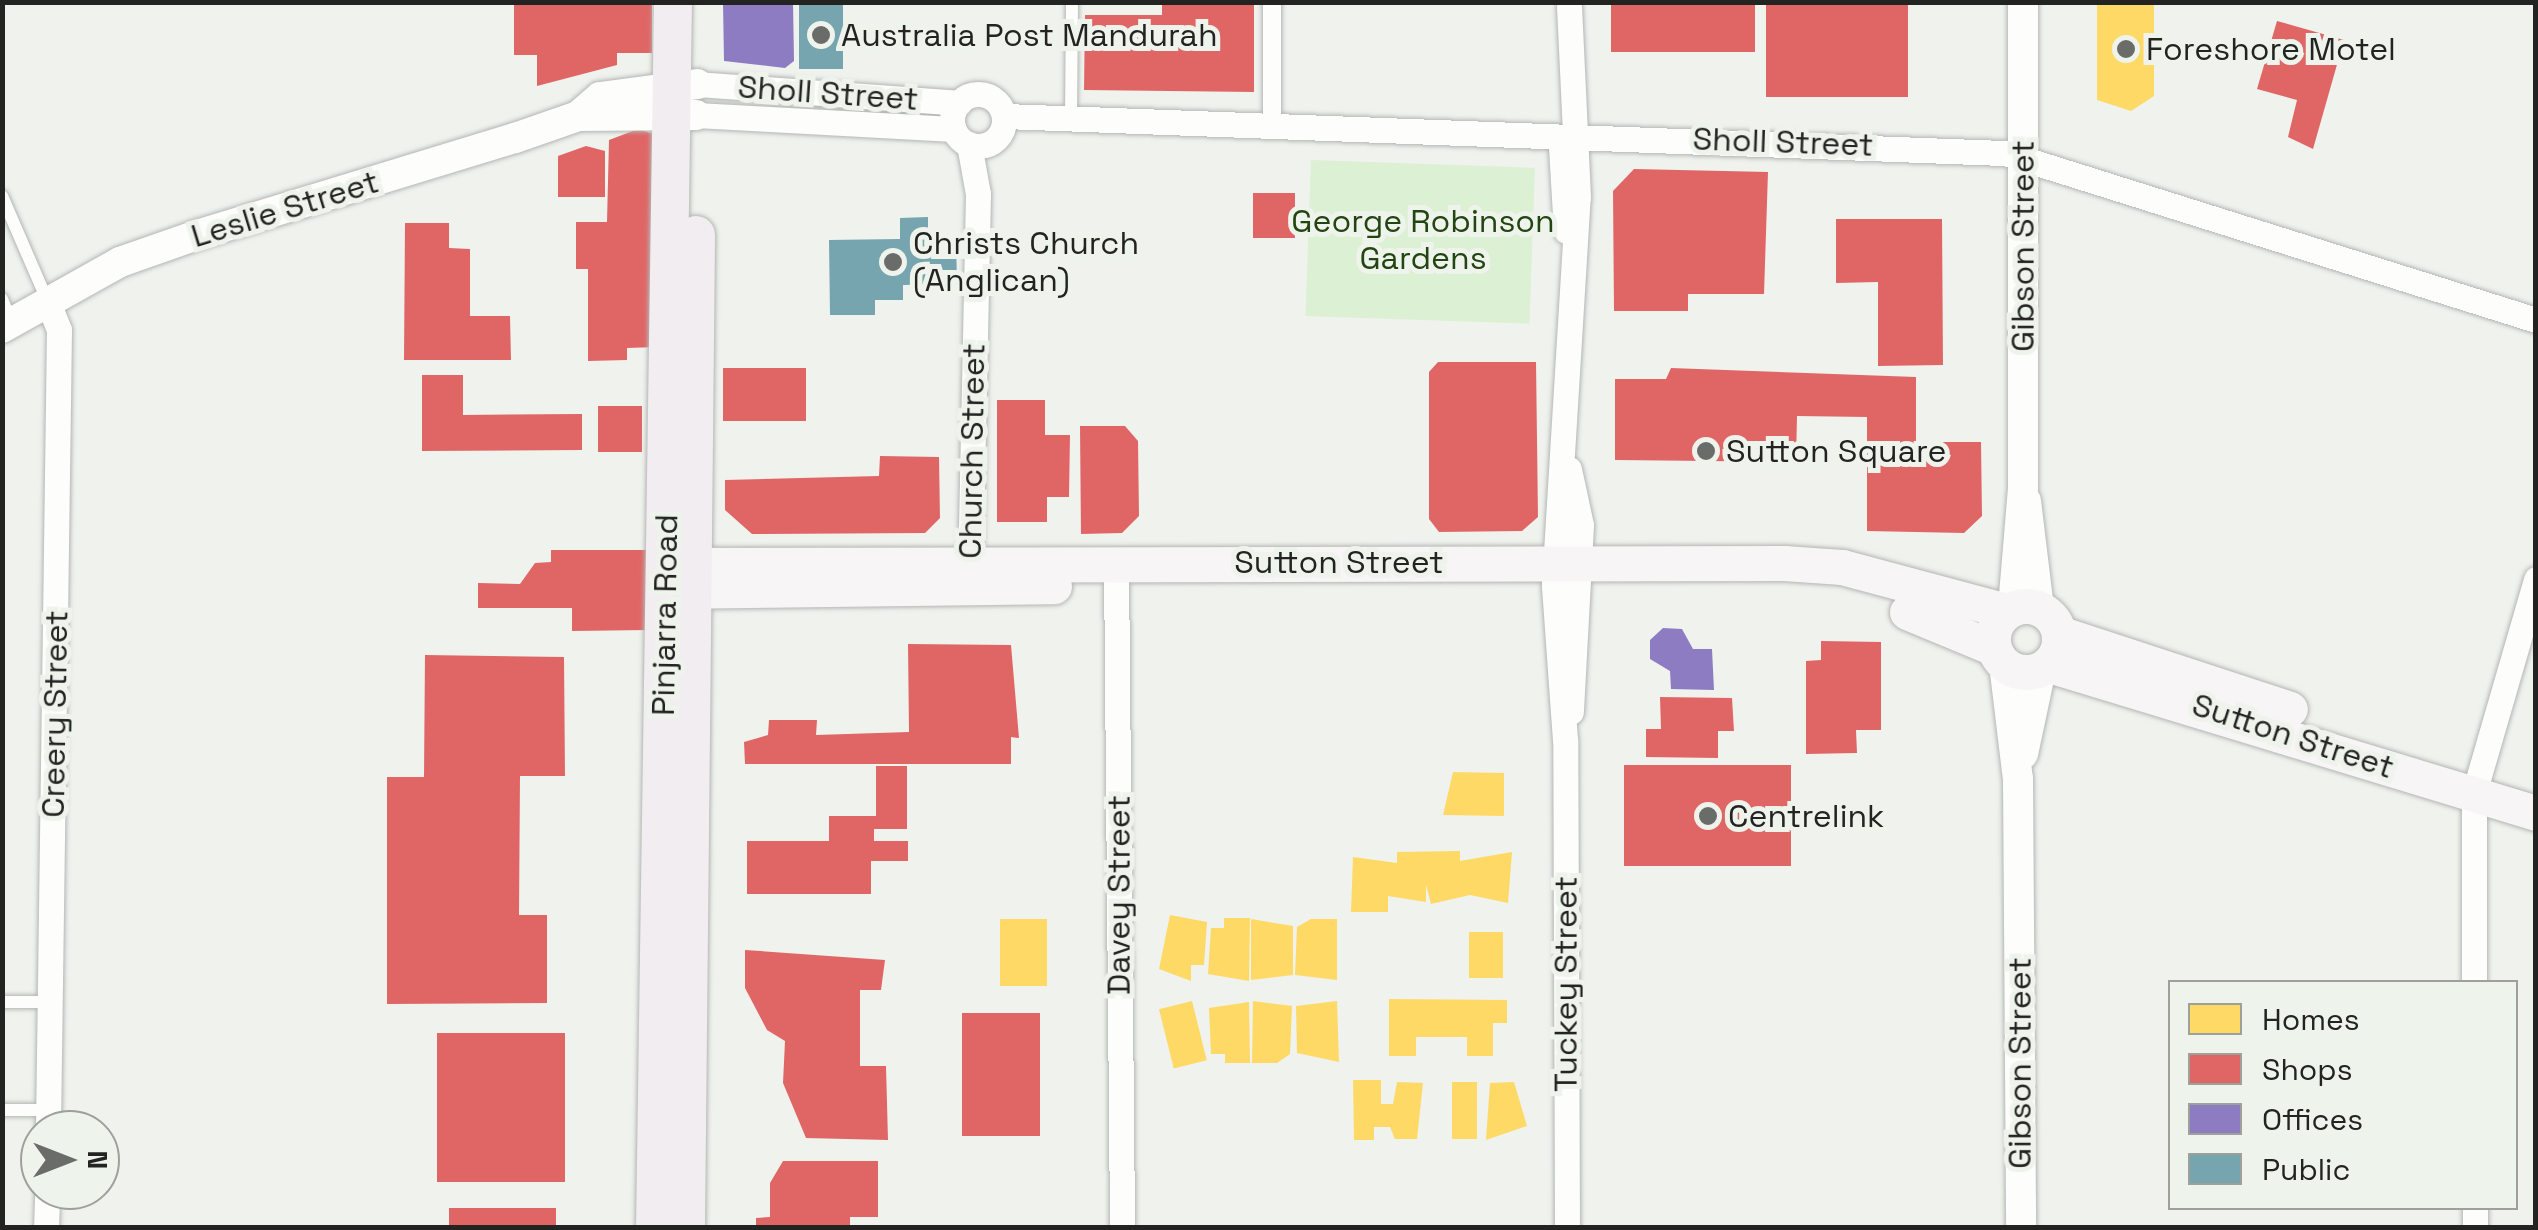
<!DOCTYPE html>
<style>
body{margin:0}
#map{position:relative;width:2538px;height:1230px;overflow:hidden;background:#eff2ed;font-family:"Space Grotesk",sans-serif}
div>[style]{position:absolute}
.green>*{inset:0;background:#dcf0d4;transform-origin:0 0}
.homes>*{inset:0;background:#ffd966;transform-origin:0 0}
.shops>*{inset:0;background:#e06666;transform-origin:0 0}
.offices>*{inset:0;background:#8e7cc3}
.public>*{inset:0;background:#76a5af;transform-origin:0 0}
.roads{filter:drop-shadow(0 0 2px #b4b6b3) drop-shadow(0 0 2px #b4b6b3)}
.service>*{height:12px;margin:-6px;padding:0 6px;transform-origin:6px;border-radius:6px;background:#fdfdfc}
.pedestrian>*{height:18px;margin:-9px;padding:0 9px;transform-origin:9px;border-radius:9px;background:#fdfdfc}
.minor>*{height:25px;margin:-12.5px;padding:0 12.5px;transform-origin:12.5px;border-radius:12.5px;background:#fdfdfc}
.minor>.ring{margin:-12.5px;padding:0;box-sizing:content-box;background:none;border:25px solid #fdfdfc;border-radius:50%}
.tertiary>*{height:30px;margin:-15px;padding:0 15px;transform-origin:15px;border-radius:15px;background:#fdfdfc}
.secondary>*{height:35px;margin:-17.5px;padding:0 17.5px;transform-origin:17.5px;border-radius:17.5px;background:#f8f5f6}
.secondary>.ring{margin:-17.5px;padding:0;box-sizing:content-box;background:none;border:35px solid #f8f5f6;border-radius:50%}
.primary>*{height:38px;margin:-19px;padding:0 19px;transform-origin:19px;border-radius:19px;background:#f2edf1}
.dots>*{width:28px;height:28px;translate:-50% -50%;box-sizing:border-box;border:5px solid #eef3ec;border-radius:50%}
span{translate:-50% -50%;white-space:nowrap;text-align:center;line-height:1.15;-webkit-text-stroke:10px #eef3ec;paint-order:stroke}
.poi-label{font-size:32px;color:#232422}
.left{translate:0 -50%;text-align:left}
.street-label{font-size:32px;color:#232422}
.park-label{font-size:32px;color:#234511}
.frame{position:absolute;inset:0;border:5px solid #232422;pointer-events:none}
.legend{position:absolute;left:2168px;top:980px;width:350px;height:230px;box-sizing:border-box;background:#eef3ec;border:2px solid #9da09b;margin:0;padding:12px 18px;list-style:none;font-size:30px;color:#232422}
.legend li{display:flex;align-items:center;gap:20px;height:50px}
.legend b{width:50px;border:2px solid #9da09b}
.north{position:absolute;left:20px;top:1110px;width:100px;height:100px;box-sizing:border-box;background:#eef3ec;border:2px solid #9da09b;border-radius:50%;rotate:90deg;font-size:28px;font-weight:700;line-height:40px;text-align:center;color:#232422}
.north::after{content:'';display:block;margin:auto;width:35px;height:45px;background:#6a6c69;clip-path:polygon(50% 0,100% 100%,50% 72%,0 100%)}
</style>
<div id="map">
<div class="green">
<div style="left:1311px;top:160px;width:224px;height:156px;rotate:2deg"></div>
</div>
<div class="homes">
<div style="clip-path:polygon(2097px 2px,2154px 2px,2154px 96px,2131px 111px,2097px 100px)"></div>
<div style="clip-path:polygon(1453px 772px,1504px 773px,1504px 816px,1443px 815px)"></div>
<div style="clip-path:polygon(1460px 851px,1460px 861px,1512px 852px,1508px 903px,1470px 895px,1431px 904px,1426px 885px,1426px 902px,1388px 896px,1388px 912px,1351px 912px,1353px 857px,1397px 863px,1397px 852px)"></div>
<div style="clip-path:polygon(1170px 915px,1207px 922px,1204px 965px,1191px 965px,1191px 981px,1159px 969px)"></div>
<div style="clip-path:polygon(1224px 918px,1250px 918px,1249px 981px,1208px 974px,1211px 928px,1224px 928px)"></div>
<div style="left:1000px;top:919px;width:47px;height:67px"></div>
<div style="clip-path:polygon(1251px 919px,1293px 926px,1293px 975px,1251px 980px)"></div>
<div style="clip-path:polygon(1311px 919px,1337px 919px,1337px 980px,1295px 975px,1297px 927px)"></div>
<div style="left:1469px;top:932px;width:34px;height:46px"></div>
<div style="clip-path:polygon(1389px 999px,1507px 1000px,1507px 1023px,1493px 1023px,1493px 1056px,1467px 1056px,1467px 1037px,1416px 1037px,1416px 1056px,1389px 1056px)"></div>
<div style="left:1192px;top:1001px;width:61px;height:34px;rotate:76deg"></div>
<div style="clip-path:polygon(1253px 1001px,1292px 1006px,1290px 1054px,1277px 1063px,1252px 1063px)"></div>
<div style="clip-path:polygon(1337px 1001px,1339px 1062px,1297px 1053px,1296px 1006px)"></div>
<div style="clip-path:polygon(1249px 1002px,1250px 1063px,1225px 1063px,1225px 1054px,1211px 1054px,1209px 1008px)"></div>
<div style="clip-path:polygon(1353px 1080px,1381px 1080px,1381px 1104px,1393px 1104px,1397px 1082px,1423px 1083px,1417px 1139px,1395px 1139px,1390px 1127px,1374px 1127px,1374px 1140px,1354px 1140px)"></div>
<div style="left:1452px;top:1082px;width:25px;height:57px"></div>
<div style="clip-path:polygon(1514px 1082px,1527px 1126px,1486px 1140px,1490px 1083px)"></div>
</div>
<div class="shops">
<div style="clip-path:polygon(514px 2px,652px 2px,652px 53px,617px 53px,617px 65px,537px 86px,537px 55px,514px 55px)"></div>
<div style="clip-path:polygon(1162px 2px,1254px 2px,1254px 92px,1084px 90px,1085px 15px,1162px 15px)"></div>
<div style="left:1611px;top:2px;width:144px;height:50px"></div>
<div style="left:1766px;top:2px;width:142px;height:95px"></div>
<div style="clip-path:polygon(2277px 21px,2344px 40px,2313px 149px,2288px 137px,2297px 100px,2257px 89px)"></div>
<div style="clip-path:polygon(638px 129px,657px 135px,657px 347px,627px 348px,627px 360px,588px 361px,588px 269px,576px 269px,576px 222px,607px 222px,609px 140px)"></div>
<div style="clip-path:polygon(586px 146px,605px 151px,605px 197px,558px 197px,558px 156px)"></div>
<div style="clip-path:polygon(1634px 169px,1768px 172px,1764px 294px,1688px 294px,1688px 311px,1614px 311px,1613px 191px)"></div>
<div style="left:1295px;top:193px;width:45px;height:42px;rotate:90deg"></div>
<div style="clip-path:polygon(1836px 219px,1942px 219px,1943px 365px,1878px 366px,1878px 282px,1836px 283px)"></div>
<div style="clip-path:polygon(405px 223px,449px 223px,449px 248px,470px 249px,470px 316px,510px 316px,511px 360px,404px 360px)"></div>
<div style="clip-path:polygon(1438px 362px,1536px 362px,1538px 517px,1522px 531px,1439px 532px,1429px 519px,1429px 372px)"></div>
<div style="left:723px;top:368px;width:83px;height:53px"></div>
<div style="clip-path:polygon(1671px 368px,1916px 377px,1916px 442px,1981px 442px,1982px 516px,1964px 533px,1867px 531px,1867px 417px,1797px 416px,1796px 462px,1615px 460px,1615px 379px,1666px 379px)"></div>
<div style="clip-path:polygon(422px 375px,463px 375px,463px 415px,582px 414px,582px 450px,422px 451px)"></div>
<div style="clip-path:polygon(997px 400px,1045px 400px,1045px 435px,1070px 435px,1069px 497px,1047px 497px,1047px 522px,997px 522px)"></div>
<div style="left:642px;top:406px;width:46px;height:44px;rotate:90deg"></div>
<div style="clip-path:polygon(1080px 426px,1125px 426px,1138px 441px,1139px 516px,1122px 533px,1081px 534px)"></div>
<div style="clip-path:polygon(880px 456px,939px 457px,940px 518px,925px 533px,752px 534px,725px 510px,725px 480px,879px 476px)"></div>
<div style="clip-path:polygon(551px 550px,648px 550px,647px 630px,572px 631px,572px 608px,478px 608px,478px 583px,520px 584px,535px 563px,551px 562px)"></div>
<div style="clip-path:polygon(1821px 641px,1881px 642px,1881px 730px,1856px 730px,1857px 753px,1806px 754px,1806px 661px,1821px 660px)"></div>
<div style="clip-path:polygon(908px 644px,1011px 645px,1019px 738px,1011px 737px,1011px 764px,745px 764px,744px 742px,768px 735px,769px 720px,817px 720px,816px 735px,909px 732px)"></div>
<div style="clip-path:polygon(425px 655px,564px 657px,565px 776px,520px 776px,519px 915px,547px 915px,547px 1003px,387px 1004px,387px 777px,424px 777px)"></div>
<div style="clip-path:polygon(1660px 697px,1732px 698px,1734px 731px,1718px 731px,1718px 758px,1646px 757px,1646px 729px,1661px 729px)"></div>
<div style="left:1624px;top:765px;width:167px;height:101px"></div>
<div style="clip-path:polygon(876px 766px,907px 766px,907px 829px,874px 829px,874px 841px,908px 841px,908px 861px,871px 861px,871px 894px,747px 894px,747px 841px,829px 841px,829px 816px,876px 816px)"></div>
<div style="clip-path:polygon(745px 950px,885px 960px,881px 990px,860px 990px,860px 1066px,886px 1066px,888px 1140px,806px 1138px,783px 1083px,785px 1041px,767px 1030px,745px 988px)"></div>
<div style="left:1040px;top:1013px;width:123px;height:78px;rotate:90deg"></div>
<div style="left:437px;top:1033px;width:128px;height:149px"></div>
<div style="clip-path:polygon(783px 1161px,878px 1161px,878px 1217px,850px 1217px,850px 1228px,756px 1228px,756px 1218px,770px 1217px,770px 1183px)"></div>
<div style="left:556px;top:1208px;width:20px;height:107px;rotate:90deg"></div>
</div>
<div class="offices">
<div style="clip-path:polygon(723px 2px,793px 2px,794px 61px,785px 68px,724px 61px)"></div>
<div style="clip-path:polygon(1663px 628px,1682px 629px,1693px 649px,1712px 649px,1714px 690px,1671px 689px,1670px 671px,1650px 659px,1650px 640px)"></div>
</div>
<div class="public">
<div style="left:799px;top:2px;width:44px;height:67px"></div>
<div style="clip-path:polygon(928px 217px,928px 238px,956px 237px,957px 284px,903px 285px,903px 300px,875px 300px,875px 315px,830px 315px,829px 240px,900px 239px,900px 218px)"></div>
</div>
<div class="roads">
<div class="service">
<div style="left:1071px;top:117px;width:115px;rotate:-89.5deg"></div>
<div style="left:2px;top:196px;width:113px;rotate:66.6deg"></div>
<div style="left:2px;top:299px;width:24px;rotate:68deg"></div>
<div style="left:2px;top:1002px;width:48px"></div>
<div style="left:2px;top:1110px;width:46px"></div>
</div>
<div class="pedestrian">
<div style="left:1272px;top:2px;width:119px;rotate:90deg"></div>
</div>
<div class="minor">
<div style="left:697px;top:84px;width:263px;rotate:4.1deg"></div>
<div class="ring" style="left:952px;top:94px;width:27px;height:27px"></div>
<div style="left:696px;top:115px;width:258px;rotate:3.1deg"></div>
<div style="left:1004px;top:116px;width:1002px;rotate:2.12deg"></div>
<div style="left:2005px;top:153px;width:557px;rotate:17.46deg"></div>
<div style="left:969px;top:144px;width:51px;rotate:79.8deg"></div>
<div style="left:978px;top:194px;width:384px;rotate:91.2deg"></div>
<div style="left:1561px;top:147px;width:84px;rotate:86.6deg"></div>
<div style="left:47px;top:300px;width:32px;rotate:68deg"></div>
<div style="left:59px;top:330px;width:800px;rotate:90.79deg"></div>
<div style="left:1569px;top:469px;width:57px;rotate:77.9deg"></div>
<div style="left:1581px;top:525px;width:187px;rotate:93.1deg"></div>
<div style="left:1116px;top:563px;width:665px;rotate:89.48deg"></div>
<div style="left:2474px;top:982px;width:189px;rotate:-90deg"></div>
<div style="left:2474px;top:793px;width:223px;rotate:-73.8deg"></div>
<div style="left:2475px;top:1208px;width:20px;rotate:90deg"></div>
<div style="left:46px;top:1228px;width:38px;rotate:-88deg"></div>
<div style="left:1567px;top:1228px;width:488px;rotate:-90.2deg"></div>
<div style="left:1565px;top:740px;width:155px;rotate:-94.1deg"></div>
<div style="left:1554px;top:585px;width:389px;rotate:-86.5deg"></div>
<div style="left:1578px;top:197px;width:190px;rotate:-92.7deg"></div>
</div>
<div class="tertiary">
<div style="left:578px;top:116px;width:118px;rotate:-0.5deg"></div>
<div style="left:2px;top:328px;width:135px;rotate:-29.2deg"></div>
<div style="left:120px;top:262px;width:82px;rotate:-19.3deg"></div>
<div style="left:197px;top:235px;width:332px;rotate:-17deg"></div>
<div style="left:515px;top:138px;width:67px;rotate:-19.2deg"></div>
<div style="left:578px;top:116px;width:29px;rotate:-41deg"></div>
<div style="left:600px;top:97px;width:98px;rotate:-7.6deg"></div>
<div style="left:2026px;top:501px;width:108px;rotate:83.1deg"></div>
<div style="left:2013px;top:607px;width:118px;rotate:-85.2deg"></div>
<div style="left:2023px;top:489px;width:487px;rotate:-90deg"></div>
<div style="left:2004px;top:664px;width:116px;rotate:83.1deg"></div>
<div style="left:2018px;top:779px;width:449px;rotate:89.6deg"></div>
<div style="left:2023px;top:754px;width:87px;rotate:-78deg"></div>
</div>
<div class="secondary">
<div style="left:666px;top:565px;width:1118px;rotate:-0.1deg"></div>
<div style="left:1784px;top:563px;width:58px;rotate:3.9deg"></div>
<div style="left:1842px;top:567px;width:170px;rotate:15deg"></div>
<div style="left:666px;top:591px;width:388px;rotate:-0.7deg"></div>
<div class="ring" style="left:1993px;top:606px;width:31px;height:31px"></div>
<div style="left:1907px;top:612px;width:94px;rotate:22.5deg"></div>
<div style="left:2059px;top:633px;width:243px;rotate:18.2deg"></div>
<div style="left:2049px;top:665px;width:509px;rotate:16.9deg"></div>
</div>
<div class="primary">
<div style="left:655px;top:1228px;width:1226px;rotate:-89.16deg"></div>
<div style="left:686px;top:1228px;width:993px;rotate:-89.42deg"></div>
</div>
</div>
<div class="dots">
<div style="left:821px;top:35px;background:#6a6c69"></div>
<div style="left:2126px;top:49px;background:#6a6c69"></div>
<div style="left:893px;top:262px;background:#6a6c69"></div>
<div style="left:1706px;top:451px;background:#6a6c69"></div>
<div style="left:1708px;top:816px;background:#6a6c69"></div>
</div>
<div class="poi-label">
<span class="left" style="left:841px;top:35px">Australia Post Mandurah</span>
<span class="left" style="left:2146px;top:49px">Foreshore Motel</span>
<span class="left" style="left:913px;top:262px">Christs Church<br>(Anglican)</span>
<span class="left" style="left:1726px;top:451px">Sutton Square</span>
<span class="left" style="left:1728px;top:816px">Centrelink</span>
</div>
<div class="street-label">
<span style="left:828px;top:93px;rotate:4deg">Sholl Street</span>
<span style="left:1783px;top:142px;rotate:2deg">Sholl Street</span>
<span style="left:285px;top:209px;rotate:-17deg">Leslie Street</span>
<span style="left:2023px;top:246px;rotate:-90deg">Gibson Street</span>
<span style="left:972px;top:451px;rotate:-89deg">Church Street</span>
<span style="left:1339px;top:562px">Sutton Street</span>
<span style="left:665px;top:615px;rotate:-89deg">Pinjarra Road</span>
<span style="left:55px;top:714px;rotate:-89deg">Creery Street</span>
<span style="left:2293px;top:736px;rotate:18deg">Sutton Street</span>
<span style="left:1119px;top:895px;rotate:-90deg">Davey Street</span>
<span style="left:1566px;top:984px;rotate:-90deg">Tuckey Street</span>
<span style="left:2020px;top:1063px;rotate:-90deg">Gibson Street</span>
</div>
<div class="park-label">
<span style="left:1423px;top:240px">George Robinson<br>Gardens</span>
</div>
<div class="frame"></div>
<ul class="legend">
<li><b style="height:28px;background:#ffd966"></b>Homes</li>
<li><b style="height:28px;background:#e06666"></b>Shops</li>
<li><b style="height:28px;background:#8e7cc3"></b>Offices</li>
<li><b style="height:28px;background:#76a5af"></b>Public</li>
</ul>
<div class="north">N</div>
</div>
